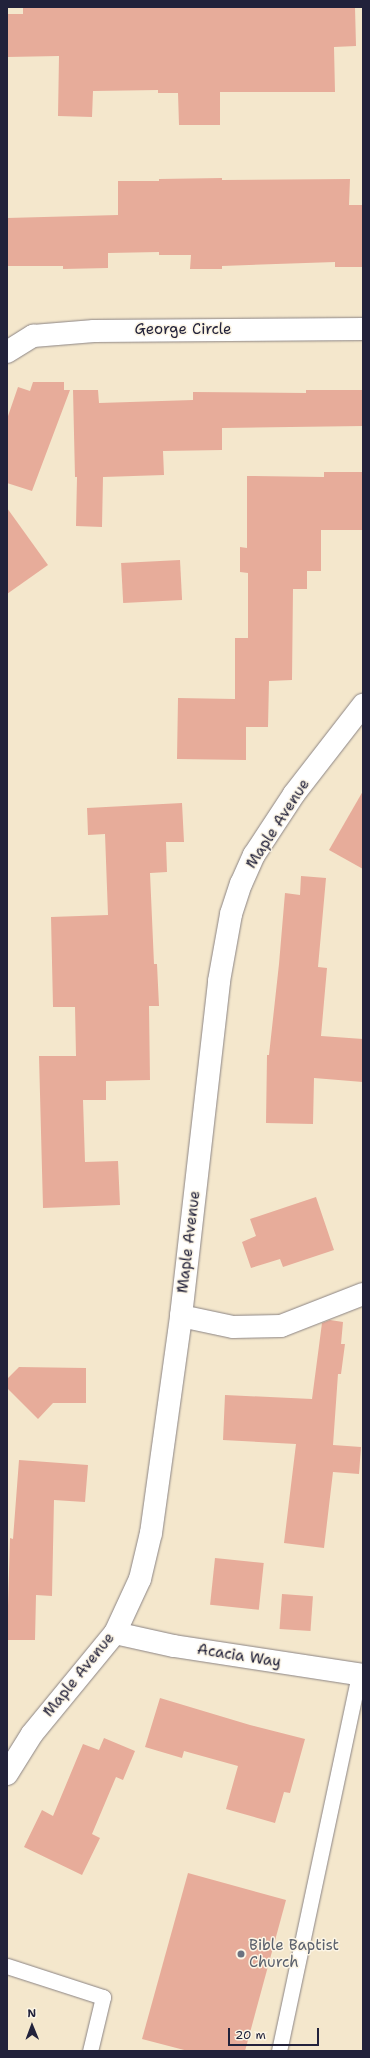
<!DOCTYPE html>
<style>
body{margin:0}
#map{position:relative;width:370px;height:2058px;overflow:hidden;background:#f4e7cc;font-family:"Shantell Sans",sans-serif}
div>[style]{position:absolute}
.building>*{inset:0;background:#e7ac9a;transform-origin:0 0}
.roads{filter:drop-shadow(0 0 1px #8b8484) drop-shadow(0 0 1px #8b8484)}
.lane>*{height:15px;margin:-7.5px;padding:0 7.5px;transform-origin:7.5px;border-radius:7.5px;background:#fff}
.street>*{height:22px;margin:-11px;padding:0 11px;transform-origin:11px;border-radius:11px;background:#fff}
.secondary>*{height:22px;margin:-11px;padding:0 11px;transform-origin:11px;border-radius:11px;background:#fff}
.dots>*{width:11px;height:11px;translate:-50% -50%;box-sizing:border-box;border:2px solid #fcf5e5;border-radius:50%}
span{translate:-50% -50%;white-space:nowrap;text-align:center;line-height:1.15;-webkit-text-stroke:3px #fcf5e5;paint-order:stroke}
.street-label{font-size:15px;color:#22223b}
.worship-label{font-size:15px;color:#5b616d}
.left{translate:0 -50%;text-align:left}
.frame{position:absolute;inset:0;border:8px solid #22223b;pointer-events:none}
.north{position:absolute;left:12px;top:2006px;width:40px;height:40px;-webkit-text-stroke:3px #fcf5e5;paint-order:stroke;rotate:359deg;font-size:11px;font-weight:700;line-height:16px;text-align:center;color:#22223b}
.north::after{content:'';display:block;margin:auto;width:14px;height:18px;background:#22223b;clip-path:polygon(50% 0,100% 100%,50% 72%,0 100%)}
.scale{position:absolute;left:228px;top:2028px;width:91px;height:18px;box-sizing:border-box;border:2px solid #22223b;border-top:0;padding-left:5px;font-size:12px;line-height:14px;white-space:nowrap;color:#22223b;-webkit-text-stroke:3px #fcf5e5;paint-order:stroke}
</style>
<div id="map">
<div class="building">
<div style="clip-path:polygon(23px 7px,355px 7px,356px 46px,334px 47px,335px 92px,220px 92px,220px 125px,179px 125px,178px 93px,158px 93px,158px 90px,93px 91px,92px 117px,58px 116px,59px 56px,7px 57px,7px 14px,23px 14px)"></div>
<div style="clip-path:polygon(222px 178px,222px 180px,350px 179px,349px 205px,363px 205px,363px 267px,335px 267px,335px 262px,222px 266px,222px 269px,190px 269px,191px 255px,159px 255px,159px 252px,108px 253px,108px 268px,63px 269px,63px 266px,7px 266px,7px 218px,118px 215px,118px 181px,159px 181px,159px 179px)"></div>
<div style="clip-path:polygon(33px 382px,64px 382px,64px 390px,70px 390px,32px 491px,7px 483px,7px 419px,18px 387px,30px 391px)"></div>
<div style="clip-path:polygon(73px 390px,98px 390px,99px 403px,193px 400px,193px 392px,306px 393px,306px 390px,363px 390px,363px 426px,222px 428px,222px 450px,163px 451px,164px 475px,103px 477px,102px 527px,76px 526px,77px 477px,75px 477px)"></div>
<div style="clip-path:polygon(324px 472px,363px 472px,363px 530px,321px 530px,321px 571px,307px 571px,307px 589px,293px 589px,292px 680px,269px 681px,268px 727px,246px 727px,246px 760px,177px 759px,178px 698px,235px 699px,235px 638px,248px 638px,248px 573px,240px 572px,240px 547px,247px 548px,247px 476px,324px 477px)"></div>
<div style="clip-path:polygon(7px 508px,48px 565px,7px 594px)"></div>
<div style="left:180px;top:560px;width:40px;height:59px;rotate:87deg"></div>
<div style="clip-path:polygon(363px 791px,363px 869px,329px 850px)"></div>
<div style="clip-path:polygon(182px 803px,184px 842px,166px 842px,167px 872px,150px 873px,154px 964px,157px 964px,159px 1006px,149px 1006px,150px 1080px,106px 1081px,106px 1100px,83px 1100px,85px 1162px,118px 1161px,120px 1205px,43px 1208px,39px 1056px,76px 1056px,75px 1007px,53px 1007px,51px 917px,108px 915px,105px 834px,88px 835px,87px 808px)"></div>
<div style="clip-path:polygon(301px 876px,326px 878px,318px 967px,327px 968px,321px 1036px,363px 1039px,363px 1082px,314px 1078px,313px 1124px,266px 1123px,267px 1055px,269px 1055px,279px 964px,285px 893px,300px 895px)"></div>
<div style="clip-path:polygon(316px 1197px,334px 1250px,283px 1267px,280px 1259px,251px 1268px,242px 1242px,256px 1236px,250px 1219px)"></div>
<div style="clip-path:polygon(330px 1320px,343px 1322px,341px 1344px,345px 1344px,341px 1374px,338px 1374px,333px 1445px,361px 1447px,359px 1474px,333px 1472px,324px 1548px,284px 1543px,296px 1444px,223px 1440px,225px 1395px,312px 1399px,322px 1323px)"></div>
<div style="clip-path:polygon(19px 1367px,86px 1368px,86px 1403px,53px 1403px,38px 1419px,7px 1388px,7px 1379px)"></div>
<div style="clip-path:polygon(19px 1460px,88px 1465px,85px 1502px,54px 1500px,52px 1596px,36px 1595px,35px 1640px,7px 1640px,10px 1538px,13px 1539px)"></div>
<div style="left:215px;top:1558px;width:49px;height:47px;rotate:6deg"></div>
<div style="left:282px;top:1594px;width:31px;height:35px;rotate:4deg"></div>
<div style="clip-path:polygon(160px 1698px,250px 1725px,305px 1739px,290px 1793px,284px 1792px,275px 1823px,226px 1809px,238px 1766px,184px 1751px,182px 1758px,145px 1747px)"></div>
<div style="clip-path:polygon(104px 1738px,135px 1751px,123px 1780px,116px 1777px,92px 1834px,100px 1838px,82px 1875px,24px 1847px,42px 1810px,53px 1816px,83px 1744px,99px 1750px)"></div>
<div style="clip-path:polygon(188px 1873px,286px 1900px,245px 2051px,188px 2051px,142px 2039px)"></div>
</div>
<div class="roads">
<div class="lane">
<div style="left:7px;top:1966px;width:101px;rotate:17.9deg"></div>
<div style="left:103px;top:1997px;width:56px;rotate:103.5deg"></div>
<div style="left:279px;top:2051px;width:384px;rotate:-78deg"></div>
</div>
<div class="street">
<div style="left:7px;top:352px;width:31px;rotate:-32deg"></div>
<div style="left:33px;top:336px;width:61px;rotate:-4.7deg"></div>
<div style="left:94px;top:331px;width:269px;rotate:-0.4deg"></div>
<div style="left:181px;top:1316px;width:53px;rotate:11.9deg"></div>
<div style="left:233px;top:1327px;width:48px;rotate:-1.2deg"></div>
<div style="left:281px;top:1326px;width:88px;rotate:-21.3deg"></div>
<div style="left:115px;top:1633px;width:60px;rotate:12.4deg"></div>
<div style="left:174px;top:1646px;width:191px;rotate:8.7deg"></div>
</div>
<div class="secondary">
<div style="left:7px;top:1774px;width:47px;rotate:-58deg"></div>
<div style="left:32px;top:1734px;width:131px;rotate:-50.6deg"></div>
<div style="left:115px;top:1633px;width:60px;rotate:-65.2deg"></div>
<div style="left:140px;top:1579px;width:47px;rotate:-76.6deg"></div>
<div style="left:151px;top:1533px;width:219px;rotate:-82.1deg"></div>
<div style="left:181px;top:1316px;width:337px;rotate:-83.5deg"></div>
<div style="left:219px;top:981px;width:68px;rotate:-79.8deg"></div>
<div style="left:231px;top:914px;width:32px;rotate:-72deg"></div>
<div style="left:241px;top:884px;width:32px;rotate:-66deg"></div>
<div style="left:254px;top:855px;width:73px;rotate:-56.7deg"></div>
<div style="left:294px;top:794px;width:113px;rotate:-52.2deg"></div>
</div>
</div>
<div class="dots">
<div style="left:241px;top:1954px;background:#6b7280"></div>
</div>
<div class="street-label">
<span style="left:183px;top:330px">George Circle</span>
<span style="left:278px;top:824px;rotate:-57deg">Maple Avenue</span>
<span style="left:189px;top:1242px;rotate:-83deg">Maple Avenue</span>
<span style="left:239px;top:1656px;rotate:9deg">Acacia Way</span>
<span style="left:79px;top:1675px;rotate:-51deg">Maple Avenue</span>
</div>
<div class="worship-label">
<span class="left" style="left:249px;top:1954px">Bible Baptist<br>Church</span>
</div>
<div class="frame"></div>
<div class="north">N</div>
<div class="scale">20 m</div>
</div>
